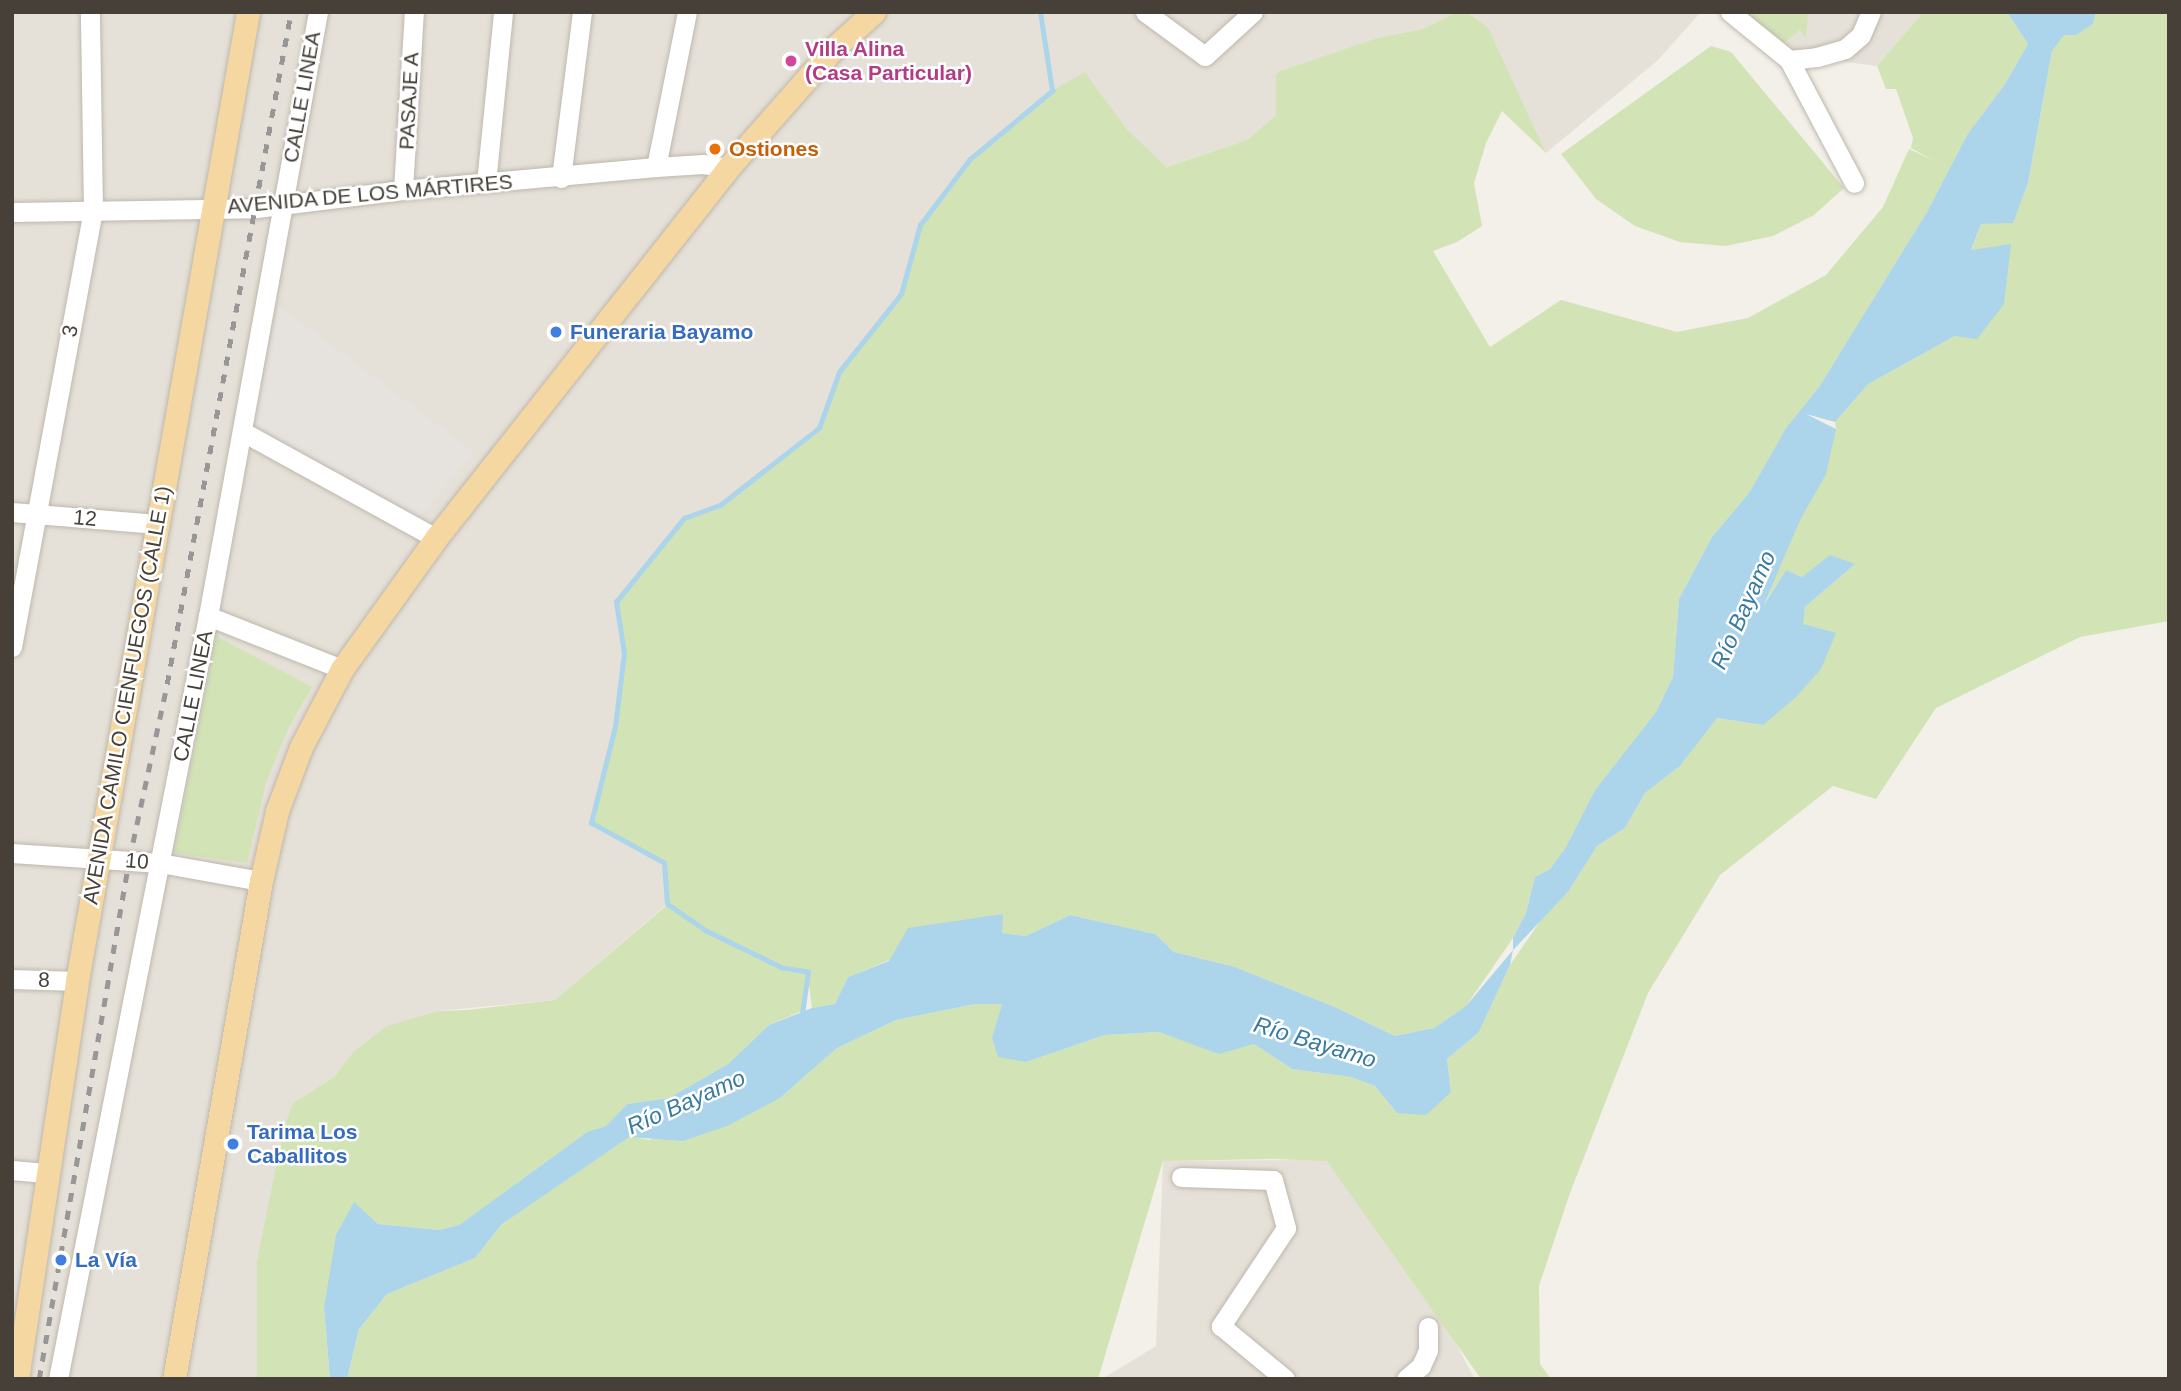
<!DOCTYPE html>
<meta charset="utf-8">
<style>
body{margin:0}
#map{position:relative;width:2181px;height:1391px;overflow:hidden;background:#f3f0e9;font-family:Helvetica,sans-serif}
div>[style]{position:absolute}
.residential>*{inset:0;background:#e6e1d8}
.industrial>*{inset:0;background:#e6e2de}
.green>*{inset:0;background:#d2e3b6}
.water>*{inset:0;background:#acd4ea}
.stream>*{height:4.5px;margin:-2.25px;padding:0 2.25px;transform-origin:2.25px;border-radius:2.25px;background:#acd4ea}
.river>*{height:28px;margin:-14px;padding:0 14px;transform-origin:14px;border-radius:14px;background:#acd4ea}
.roads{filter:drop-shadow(0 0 2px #beb7ad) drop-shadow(0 0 2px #beb7ad)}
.minor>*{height:19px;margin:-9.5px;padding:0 9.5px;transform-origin:9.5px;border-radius:9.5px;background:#fff}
.major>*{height:23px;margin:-11.5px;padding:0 11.5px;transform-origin:11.5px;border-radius:11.5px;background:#f5d7a1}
.rail>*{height:4.5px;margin-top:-2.25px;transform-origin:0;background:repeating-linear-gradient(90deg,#979797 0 9px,transparent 0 18px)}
.dots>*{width:19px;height:19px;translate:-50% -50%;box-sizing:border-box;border:4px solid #fff;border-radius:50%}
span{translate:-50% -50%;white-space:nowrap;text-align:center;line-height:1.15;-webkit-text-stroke:5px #fff;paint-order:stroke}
.hotel-label{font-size:21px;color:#b23c85;font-weight:700}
.left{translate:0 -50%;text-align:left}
.street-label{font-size:21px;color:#464038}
.food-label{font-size:21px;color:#c56008;font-weight:700}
.shop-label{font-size:21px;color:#366cbe;font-weight:700}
.water-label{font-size:23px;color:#397ba0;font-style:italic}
.frame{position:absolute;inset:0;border:14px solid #464038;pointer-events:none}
</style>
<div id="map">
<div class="residential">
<div style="clip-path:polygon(12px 12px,1457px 12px,1422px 29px,1377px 38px,1276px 74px,1276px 115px,1247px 140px,1165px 167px,1126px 128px,1085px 72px,1031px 110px,970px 159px,920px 225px,901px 294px,839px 372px,819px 428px,720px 505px,684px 518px,616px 602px,624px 653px,615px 727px,664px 863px,667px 904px,555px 1000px,438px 1011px,353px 1052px,334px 1077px,293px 1103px,257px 1260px,257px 1379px,12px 1379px)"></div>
<div style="clip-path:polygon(1466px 12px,1701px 12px,1658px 60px,1546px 153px,1488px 27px)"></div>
<div style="clip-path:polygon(1731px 12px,1923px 12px,1877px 66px,1786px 54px)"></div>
<div style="clip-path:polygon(1327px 1160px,1446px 1325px,1475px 1379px,1102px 1379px,1156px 1346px,1163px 1161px)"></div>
</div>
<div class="industrial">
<div style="clip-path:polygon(279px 306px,474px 452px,416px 521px,249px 434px)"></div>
</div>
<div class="green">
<div style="clip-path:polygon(1457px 12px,1466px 12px,1488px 27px,1546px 153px,1502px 111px,1486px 143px,1474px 183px,1482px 226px,1457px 242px,1433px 251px,1490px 347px,1561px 300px,1677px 332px,1748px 318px,1826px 275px,1883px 207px,1909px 149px,1933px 160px,1911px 148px,1913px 138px,1896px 89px,1886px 89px,1877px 66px,1923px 12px,2007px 12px,2028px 44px,2005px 84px,1967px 135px,1927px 212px,1819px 387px,1786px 428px,1749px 493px,1712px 537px,1679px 599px,1673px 677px,1656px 712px,1595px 790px,1566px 847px,1550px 869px,1535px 877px,1526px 913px,1513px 938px,1466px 1006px,1434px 1028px,1395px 1036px,1335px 1007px,1235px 967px,1174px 952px,1155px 934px,1070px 915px,1026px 936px,1001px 933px,1002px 914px,848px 977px,835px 1004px,812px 1008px,808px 977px,804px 1010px,769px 1025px,728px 1064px,669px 1098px,627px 1104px,606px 1126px,587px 1132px,459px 1225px,439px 1230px,378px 1224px,354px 1203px,324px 1308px,330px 1379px,257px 1379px,257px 1260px,284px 1128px,293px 1103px,334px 1077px,353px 1052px,387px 1026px,438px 1011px,467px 1010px,555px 1000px,667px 905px,664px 863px,591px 823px,615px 727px,624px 653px,616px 602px,684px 518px,720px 505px,819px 428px,839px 372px,901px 294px,920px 225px,970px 159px,1052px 91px,1085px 72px,1126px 128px,1166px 167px,1247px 140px,1276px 115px,1276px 74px,1281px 71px,1377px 38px,1422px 29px)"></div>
<div style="clip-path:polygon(1742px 12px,1808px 12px,1806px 38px,1800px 30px,1784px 43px)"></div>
<div style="clip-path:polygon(2096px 12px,2169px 12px,2169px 621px,2080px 637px,1936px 708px,1876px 799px,1833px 786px,1720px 875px,1648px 993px,1570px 1193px,1539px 1286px,1540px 1364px,1551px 1379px,1481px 1379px,1327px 1161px,1272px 1159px,1163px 1161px,1098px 1379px,347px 1379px,359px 1329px,387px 1294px,475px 1258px,502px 1224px,629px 1136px,649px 1140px,780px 1098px,837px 1048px,896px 1020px,975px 1004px,1002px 1004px,992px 1037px,1026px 1062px,1105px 1035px,1159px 1032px,1219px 1053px,1254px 1044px,1292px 1069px,1351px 1077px,1375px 1086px,1397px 1113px,1451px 1092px,1447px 1059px,1479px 1032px,1510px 965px,1541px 920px,1568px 892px,1597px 846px,1625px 828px,1645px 793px,1680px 766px,1717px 718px,1763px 725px,1802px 624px,1805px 607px,1855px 564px,1802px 577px,1786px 570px,1753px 620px,1742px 619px,1778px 529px,1791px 536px,1836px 429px,1835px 422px,1853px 400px,1868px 384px,1955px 336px,1971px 251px,1981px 224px,2013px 222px,2028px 183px,2052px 51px,2064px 34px,2076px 35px,2093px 24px)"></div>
<div style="clip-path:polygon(1711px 46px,1731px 52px,1844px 188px,1814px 215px,1773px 236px,1726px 246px,1680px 242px,1635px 226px,1596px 199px,1561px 154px)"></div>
<div style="clip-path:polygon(216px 636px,312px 687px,288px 729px,266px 783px,247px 863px,174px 853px)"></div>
</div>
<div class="water">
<div style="clip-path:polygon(2007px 12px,2096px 12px,2093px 24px,2076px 35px,2064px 35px,2052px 51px,2028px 183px,2013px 223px,1981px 224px,1971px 250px,2011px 244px,2004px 304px,1977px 339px,1955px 336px,1868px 384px,1835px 422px,1806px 414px,1836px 429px,1826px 474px,1791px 536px,1778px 529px,1742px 619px,1754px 620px,1786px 570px,1802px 577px,1830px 555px,1855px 564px,1805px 607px,1803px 624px,1836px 633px,1821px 669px,1795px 698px,1763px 725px,1717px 718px,1680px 766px,1645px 793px,1625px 828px,1597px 846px,1568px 892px,1513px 950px,1510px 965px,1479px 1032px,1447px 1059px,1451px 1092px,1426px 1115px,1397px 1113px,1375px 1086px,1351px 1077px,1292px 1069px,1254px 1044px,1219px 1054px,1159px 1032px,1105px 1035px,1026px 1062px,998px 1057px,992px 1037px,1002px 1004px,975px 1004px,896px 1020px,837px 1048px,780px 1098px,727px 1126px,683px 1141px,629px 1137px,502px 1224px,475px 1258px,387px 1294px,359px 1329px,347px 1379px,330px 1379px,324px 1308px,336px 1235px,354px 1202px,378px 1224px,439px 1230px,459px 1225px,587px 1132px,606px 1126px,627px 1104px,669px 1098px,728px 1064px,769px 1025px,812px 1008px,835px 1004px,848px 977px,889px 961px,908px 928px,1003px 914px,1002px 933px,1026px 936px,1070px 915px,1155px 934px,1174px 952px,1235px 967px,1335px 1007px,1395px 1036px,1434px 1028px,1466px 1006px,1513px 950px,1513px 938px,1526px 913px,1535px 877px,1550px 869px,1566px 847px,1595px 790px,1656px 712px,1673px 677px,1679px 599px,1712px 537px,1749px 493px,1786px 428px,1819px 387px,1927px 212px,1967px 135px,2005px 84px,2028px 44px)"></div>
</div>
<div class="stream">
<div style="left:802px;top:1014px;width:42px;rotate:-81.9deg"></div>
<div style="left:808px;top:972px;width:26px;rotate:-171deg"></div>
<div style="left:782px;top:968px;width:85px;rotate:-154deg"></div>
<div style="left:706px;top:931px;width:47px;rotate:-145.3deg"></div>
<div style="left:667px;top:904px;width:41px;rotate:-94.2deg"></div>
<div style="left:664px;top:863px;width:83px;rotate:-151.3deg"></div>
<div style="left:591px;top:823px;width:99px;rotate:-76deg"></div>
<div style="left:615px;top:727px;width:75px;rotate:-83.1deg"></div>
<div style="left:624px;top:653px;width:52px;rotate:-98.9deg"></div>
<div style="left:616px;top:602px;width:108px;rotate:-51deg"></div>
<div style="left:684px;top:518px;width:38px;rotate:-20deg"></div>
<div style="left:720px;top:505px;width:125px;rotate:-37.9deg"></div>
<div style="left:819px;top:428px;width:59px;rotate:-70.3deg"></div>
<div style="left:839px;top:372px;width:100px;rotate:-51.5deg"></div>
<div style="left:901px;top:294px;width:72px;rotate:-74.6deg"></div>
<div style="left:920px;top:225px;width:83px;rotate:-52.9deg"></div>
<div style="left:970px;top:159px;width:107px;rotate:-39.7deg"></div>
<div style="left:1052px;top:91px;width:80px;rotate:-98.6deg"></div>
</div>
<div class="river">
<div style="left:1727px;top:655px;width:173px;rotate:-66.8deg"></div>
</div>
<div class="roads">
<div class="minor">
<div style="left:1145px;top:12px;width:74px;rotate:36.3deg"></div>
<div style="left:1205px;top:56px;width:65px;rotate:-42.5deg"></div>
<div style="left:1730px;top:12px;width:76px;rotate:39.1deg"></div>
<div style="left:1789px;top:60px;width:139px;rotate:62.1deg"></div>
<div style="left:1789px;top:60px;width:28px;rotate:-6deg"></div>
<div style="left:1817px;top:57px;width:29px;rotate:-16deg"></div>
<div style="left:1845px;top:49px;width:21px;rotate:-41deg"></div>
<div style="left:1861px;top:35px;width:25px;rotate:-67deg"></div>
<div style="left:656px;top:167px;width:158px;rotate:-78.7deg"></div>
<div style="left:561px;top:178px;width:167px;rotate:-82.8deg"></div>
<div style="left:486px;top:183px;width:172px;rotate:-84.3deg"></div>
<div style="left:403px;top:190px;width:178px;rotate:-86.5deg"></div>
<div style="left:12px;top:212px;width:244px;rotate:-0.9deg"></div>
<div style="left:256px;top:208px;width:148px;rotate:-7deg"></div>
<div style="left:403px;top:190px;width:254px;rotate:-5.2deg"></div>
<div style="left:656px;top:167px;width:47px;rotate:-3.7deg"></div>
<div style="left:703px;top:164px;width:25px;rotate:9deg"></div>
<div style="left:243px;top:432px;width:220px;rotate:28.8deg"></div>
<div style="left:12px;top:512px;width:145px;rotate:4.7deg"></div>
<div style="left:208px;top:616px;width:144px;rotate:21.6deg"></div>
<div style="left:12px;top:647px;width:443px;rotate:-79.5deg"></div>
<div style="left:93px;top:211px;width:199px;rotate:-90.9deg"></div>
<div style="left:12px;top:853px;width:148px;rotate:3.9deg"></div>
<div style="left:160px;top:863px;width:103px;rotate:10.1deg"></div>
<div style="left:12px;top:979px;width:65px;rotate:1.8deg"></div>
<div style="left:12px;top:1170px;width:36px;rotate:5deg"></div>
<div style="left:1181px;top:1177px;width:92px;rotate:1.9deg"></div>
<div style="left:1273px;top:1180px;width:50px;rotate:74.8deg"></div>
<div style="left:1286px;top:1228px;width:118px;rotate:123.6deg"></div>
<div style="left:1221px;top:1326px;width:83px;rotate:39.6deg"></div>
<div style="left:58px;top:1379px;width:778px;rotate:-78.88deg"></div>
<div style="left:208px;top:616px;width:614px;rotate:-79.68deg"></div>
<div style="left:1406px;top:1379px;width:20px;rotate:-41deg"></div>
<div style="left:1421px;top:1366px;width:17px;rotate:-66deg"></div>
<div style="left:1428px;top:1350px;width:23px;rotate:-90deg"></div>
</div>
<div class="major">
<div style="left:17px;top:1379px;width:402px;rotate:-81.4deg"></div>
<div style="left:77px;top:981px;width:984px;rotate:-79.99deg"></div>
<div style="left:174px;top:1379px;width:506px;rotate:-80.09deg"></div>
<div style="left:261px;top:881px;width:72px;rotate:-77.1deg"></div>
<div style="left:277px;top:811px;width:68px;rotate:-69.4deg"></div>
<div style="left:301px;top:747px;width:88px;rotate:-62.3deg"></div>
<div style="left:342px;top:669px;width:161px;rotate:-54.3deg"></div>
<div style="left:436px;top:538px;width:471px;rotate:-51.7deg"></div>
<div style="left:728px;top:168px;width:159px;rotate:-48.6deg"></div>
<div style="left:833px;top:49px;width:55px;rotate:-42.1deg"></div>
</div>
</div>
<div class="rail">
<div style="left:39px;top:1379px;width:527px;rotate:-80.16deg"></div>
<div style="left:129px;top:860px;width:180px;rotate:-77.8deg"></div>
<div style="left:167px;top:684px;width:683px;rotate:-79.55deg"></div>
</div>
<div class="dots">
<div style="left:791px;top:61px;background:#d1479c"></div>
<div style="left:715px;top:149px;background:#e8710a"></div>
<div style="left:556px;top:332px;background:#3f7fe0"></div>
<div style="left:233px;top:1144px;background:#3f7fe0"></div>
<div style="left:61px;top:1260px;background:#3f7fe0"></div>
</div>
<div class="hotel-label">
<span class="left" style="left:805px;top:61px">Villa Alina<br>(Casa Particular)</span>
</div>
<div class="street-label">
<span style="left:302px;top:97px;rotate:-80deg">CALLE LINEA</span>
<span style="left:409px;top:101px;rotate:-87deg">PASAJE A</span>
<span style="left:370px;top:194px;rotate:-5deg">AVENIDA DE LOS MÁRTIRES</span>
<span style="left:70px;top:331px;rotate:-79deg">3</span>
<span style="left:85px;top:518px;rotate:5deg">12</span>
<span style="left:127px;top:695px;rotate:-80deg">AVENIDA CAMILO CIENFUEGOS (CALLE 1)</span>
<span style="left:193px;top:696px;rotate:-79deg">CALLE LINEA</span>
<span style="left:137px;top:861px;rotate:5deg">10</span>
<span style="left:44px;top:980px;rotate:1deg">8</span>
</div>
<div class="food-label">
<span class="left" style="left:729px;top:149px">Ostiones</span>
</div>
<div class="shop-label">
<span class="left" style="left:570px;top:332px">Funeraria Bayamo</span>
<span class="left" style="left:247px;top:1144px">Tarima Los<br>Caballitos</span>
<span class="left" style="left:75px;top:1260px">La Vía</span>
</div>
<div class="water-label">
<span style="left:1743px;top:610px;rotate:-66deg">Río Bayamo</span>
<span style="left:1315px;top:1042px;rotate:17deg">Río Bayamo</span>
<span style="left:686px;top:1102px;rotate:-24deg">Río Bayamo</span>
</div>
<div class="frame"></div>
</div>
